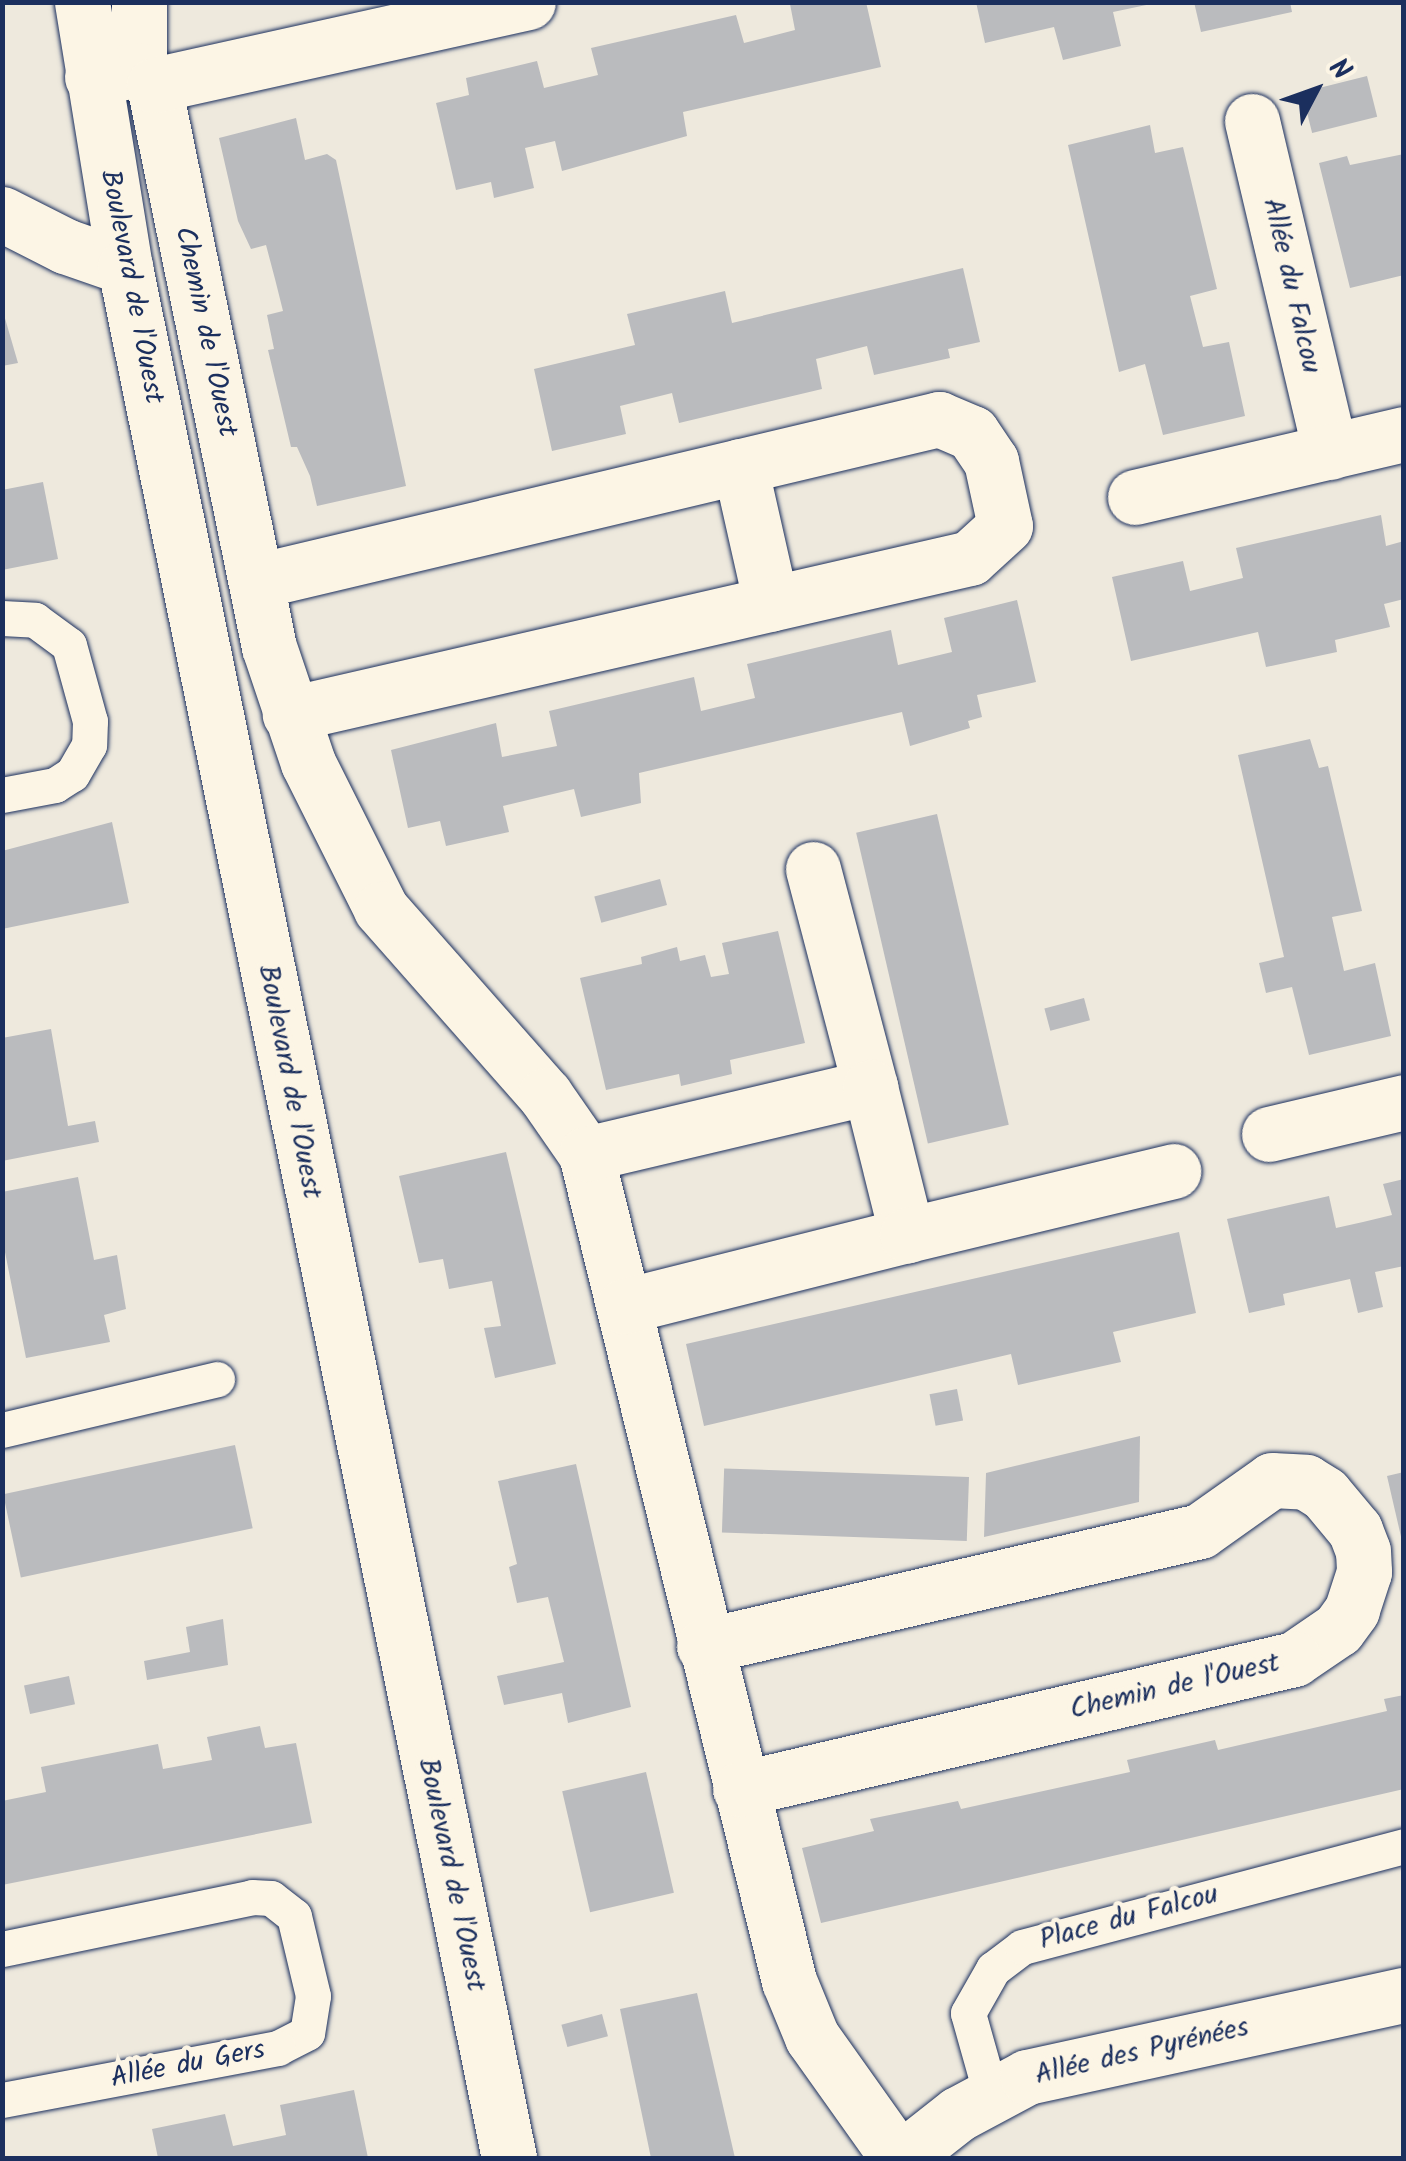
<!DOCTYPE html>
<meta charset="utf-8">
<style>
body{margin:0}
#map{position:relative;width:1406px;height:2161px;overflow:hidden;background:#eee9dd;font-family:Kalam,sans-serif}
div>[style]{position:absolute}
.building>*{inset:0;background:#babbbe;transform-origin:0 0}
.roads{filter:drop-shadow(0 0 2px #1b2f5e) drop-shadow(0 0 2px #1b2f5e)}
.lane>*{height:35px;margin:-17.5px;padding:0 17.5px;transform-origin:17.5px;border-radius:17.5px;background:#fcf5e5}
.street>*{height:55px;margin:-27.5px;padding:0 27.5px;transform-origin:27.5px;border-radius:27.5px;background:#fcf5e5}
.secondary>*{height:55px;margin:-27.5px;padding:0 27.5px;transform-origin:27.5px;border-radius:27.5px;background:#fcf5e5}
span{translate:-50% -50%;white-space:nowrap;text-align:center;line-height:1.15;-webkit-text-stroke:9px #fcf5e5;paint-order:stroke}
.street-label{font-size:28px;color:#1b2f5e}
.frame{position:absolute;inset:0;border:5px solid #1b2f5e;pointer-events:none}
.north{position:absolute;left:1266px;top:40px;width:100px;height:100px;-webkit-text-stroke:8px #fcf5e5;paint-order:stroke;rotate:49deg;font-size:28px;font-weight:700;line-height:40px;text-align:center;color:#1b2f5e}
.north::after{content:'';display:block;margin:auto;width:35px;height:45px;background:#1b2f5e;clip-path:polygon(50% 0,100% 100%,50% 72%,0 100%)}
</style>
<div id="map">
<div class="building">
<div style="clip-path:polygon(866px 2px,881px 67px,683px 112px,687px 136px,562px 171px,555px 141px,525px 148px,534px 188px,494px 198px,491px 182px,456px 190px,436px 103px,469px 95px,466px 78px,537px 61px,544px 88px,598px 75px,591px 48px,736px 15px,744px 43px,795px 30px,790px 4px)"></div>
<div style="clip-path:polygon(976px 2px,1151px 2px,1151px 4px,1113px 12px,1121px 46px,1063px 60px,1054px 27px,985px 43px)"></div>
<div style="clip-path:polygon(1194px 2px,1290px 2px,1292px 12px,1201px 32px)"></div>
<div style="left:1367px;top:76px;width:42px;height:67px;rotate:76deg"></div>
<div style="clip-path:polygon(296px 118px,305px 160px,327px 154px,336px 160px,406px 486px,317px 506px,310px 476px,297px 447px,291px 447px,268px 350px,274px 349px,267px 315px,283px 311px,275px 279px,266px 245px,251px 249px,238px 221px,219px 138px)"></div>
<div style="clip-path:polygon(1150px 125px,1155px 153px,1183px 147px,1217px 289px,1190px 296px,1203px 347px,1229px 342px,1245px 416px,1163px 435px,1145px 364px,1119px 372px,1068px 145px)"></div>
<div style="clip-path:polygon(1404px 154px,1404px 275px,1350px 288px,1319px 163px,1347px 156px,1350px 165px)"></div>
<div style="clip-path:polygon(963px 268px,980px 342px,948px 349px,950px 358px,874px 375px,867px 346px,816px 359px,822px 389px,679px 423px,672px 393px,620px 406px,626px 434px,552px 451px,534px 369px,635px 345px,627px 314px,725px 291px,732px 323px)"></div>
<div style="clip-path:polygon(2px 308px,18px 363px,2px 366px)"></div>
<div style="clip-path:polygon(43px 482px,58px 559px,2px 570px,2px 490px)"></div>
<div style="clip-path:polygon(1381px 515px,1386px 546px,1404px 541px,1404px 599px,1384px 604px,1390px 627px,1335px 640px,1337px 652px,1266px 667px,1258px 632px,1131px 661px,1112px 577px,1183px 561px,1190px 591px,1243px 578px,1236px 548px)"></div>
<div style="clip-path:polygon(1017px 600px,1036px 682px,977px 695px,982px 717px,968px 721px,970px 728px,910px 746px,902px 712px,639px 773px,641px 803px,581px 817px,574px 789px,503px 806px,509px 832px,446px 846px,440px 821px,408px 828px,391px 750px,496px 723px,502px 757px,557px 746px,549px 711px,694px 677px,701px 711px,755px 698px,747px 664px,891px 630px,898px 665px,952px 652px,944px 618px)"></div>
<div style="clip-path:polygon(1310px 739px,1319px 768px,1328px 766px,1362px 911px,1332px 917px,1344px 971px,1375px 963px,1391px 1036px,1309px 1055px,1292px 987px,1266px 993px,1259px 963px,1284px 957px,1238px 755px)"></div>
<div style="left:937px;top:814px;width:319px;height:83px;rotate:77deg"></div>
<div style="clip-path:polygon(112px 822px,129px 903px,2px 929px,2px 851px)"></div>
<div style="left:660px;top:879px;width:27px;height:68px;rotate:75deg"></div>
<div style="clip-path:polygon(778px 931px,805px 1043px,730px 1060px,732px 1074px,681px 1086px,679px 1074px,606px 1090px,580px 978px,642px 964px,641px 957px,677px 947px,680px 961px,705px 955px,711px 977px,729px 974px,722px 943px)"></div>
<div style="left:1084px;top:998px;width:23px;height:41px;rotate:75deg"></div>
<div style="clip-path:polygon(51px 1029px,68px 1126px,95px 1121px,99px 1142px,2px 1161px,2px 1038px)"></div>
<div style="clip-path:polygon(506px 1152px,556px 1364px,495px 1378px,484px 1328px,501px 1326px,492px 1281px,449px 1289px,443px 1259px,419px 1263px,399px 1176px)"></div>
<div style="clip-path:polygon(78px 1177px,94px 1260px,117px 1255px,126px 1309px,104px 1315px,110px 1342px,26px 1358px,2px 1237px,2px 1192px)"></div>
<div style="clip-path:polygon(1404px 1179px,1404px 1266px,1375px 1272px,1383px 1307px,1358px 1313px,1350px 1279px,1283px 1294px,1285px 1305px,1249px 1313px,1227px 1219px,1329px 1196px,1336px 1228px,1363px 1222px,1392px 1215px,1383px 1184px)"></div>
<div style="clip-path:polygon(1179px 1232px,1196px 1313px,1113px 1332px,1121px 1362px,1018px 1385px,1011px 1354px,704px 1426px,686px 1344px)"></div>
<div style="left:957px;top:1389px;width:32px;height:28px;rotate:79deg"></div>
<div style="clip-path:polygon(1140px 1436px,1139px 1502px,984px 1537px,986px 1473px)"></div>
<div style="left:235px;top:1445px;width:85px;height:237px;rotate:78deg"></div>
<div style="clip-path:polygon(576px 1464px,631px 1707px,568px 1723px,562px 1693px,504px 1705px,497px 1676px,564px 1662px,548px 1597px,517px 1603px,509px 1567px,517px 1564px,498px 1481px)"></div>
<div style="clip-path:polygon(1404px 1472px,1404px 1540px,1402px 1541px,1387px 1476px)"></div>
<div style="left:969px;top:1477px;width:64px;height:245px;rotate:92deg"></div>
<div style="clip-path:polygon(223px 1619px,228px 1665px,147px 1680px,144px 1661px,190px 1652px,186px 1627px)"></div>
<div style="left:69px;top:1676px;width:29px;height:46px;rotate:78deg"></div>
<div style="clip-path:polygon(1404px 1695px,1404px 1789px,821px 1923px,802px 1848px,874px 1831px,870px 1819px,958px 1801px,961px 1809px,1130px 1772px,1127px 1760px,1215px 1740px,1218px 1750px,1387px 1711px,1384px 1699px)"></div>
<div style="clip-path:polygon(260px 1726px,265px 1748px,296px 1743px,312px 1823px,2px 1885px,2px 1801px,46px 1792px,41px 1767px,158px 1744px,163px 1769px,212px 1760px,207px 1737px)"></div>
<div style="left:646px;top:1772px;width:124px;height:86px;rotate:77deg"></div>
<div style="clip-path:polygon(697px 1993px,735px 2158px,651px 2158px,620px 2009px)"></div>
<div style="left:602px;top:2014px;width:23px;height:42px;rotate:75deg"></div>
<div style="clip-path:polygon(354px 2090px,368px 2158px,158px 2158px,152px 2129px,225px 2114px,233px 2146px,286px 2135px,280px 2105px)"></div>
</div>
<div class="roads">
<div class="lane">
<div style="left:2px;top:618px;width:33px;rotate:3deg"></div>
<div style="left:35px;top:620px;width:42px;rotate:36.3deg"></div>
<div style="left:69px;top:645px;width:79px;rotate:74.6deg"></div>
<div style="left:90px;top:721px;width:24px;rotate:92deg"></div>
<div style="left:89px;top:745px;width:34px;rotate:120deg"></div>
<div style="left:72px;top:774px;width:20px;rotate:147deg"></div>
<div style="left:55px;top:785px;width:54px;rotate:169.3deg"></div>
<div style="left:2px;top:1430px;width:221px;rotate:-13.3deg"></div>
<div style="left:2px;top:1949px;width:255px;rotate:-11.7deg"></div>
<div style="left:252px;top:1897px;width:19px;rotate:3deg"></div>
<div style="left:271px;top:1898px;width:29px;rotate:38deg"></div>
<div style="left:294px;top:1916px;width:82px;rotate:76.6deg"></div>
<div style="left:313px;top:1996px;width:37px;rotate:99deg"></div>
<div style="left:307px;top:2033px;width:33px;rotate:153deg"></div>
<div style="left:278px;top:2048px;width:281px;rotate:169.3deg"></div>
<div style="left:991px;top:2095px;width:85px;rotate:-105.7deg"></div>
<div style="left:968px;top:2013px;width:51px;rotate:-60.4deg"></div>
<div style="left:993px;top:1969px;width:36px;rotate:-37deg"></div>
<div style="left:1022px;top:1947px;width:395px;rotate:-14.8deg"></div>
</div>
<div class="street">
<div style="left:139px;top:2px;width:68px;rotate:90deg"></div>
<div style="left:92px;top:77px;width:48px;rotate:-8.5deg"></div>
<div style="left:139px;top:70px;width:21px;rotate:45deg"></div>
<div style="left:154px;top:85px;width:574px;rotate:78.44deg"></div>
<div style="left:269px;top:647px;width:122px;rotate:71.4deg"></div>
<div style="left:308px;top:763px;width:163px;rotate:63.4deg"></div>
<div style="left:381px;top:909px;width:248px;rotate:48.6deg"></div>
<div style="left:545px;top:1095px;width:72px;rotate:55.2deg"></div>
<div style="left:586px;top:1154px;width:852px;rotate:76.21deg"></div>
<div style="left:789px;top:1981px;width:61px;rotate:67.7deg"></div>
<div style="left:812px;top:2037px;width:148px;rotate:54.6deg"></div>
<div style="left:154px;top:85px;width:383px;rotate:-12.5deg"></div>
<div style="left:1252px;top:121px;width:340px;rotate:76.7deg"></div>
<div style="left:2px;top:214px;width:71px;rotate:26.9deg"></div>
<div style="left:65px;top:246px;width:64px;rotate:19.3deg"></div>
<div style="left:740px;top:466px;width:141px;rotate:77.3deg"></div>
<div style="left:1135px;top:497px;width:276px;rotate:-13.2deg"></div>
<div style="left:257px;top:581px;width:701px;rotate:-13.36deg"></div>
<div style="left:939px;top:419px;width:36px;rotate:23deg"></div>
<div style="left:972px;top:433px;width:34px;rotate:56deg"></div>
<div style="left:991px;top:461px;width:66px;rotate:77.8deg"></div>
<div style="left:1005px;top:526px;width:47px;rotate:137.6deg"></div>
<div style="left:970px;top:558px;width:698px;rotate:167.08deg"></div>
<div style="left:813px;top:869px;width:225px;rotate:75.3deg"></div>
<div style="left:1269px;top:1134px;width:139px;rotate:-13.3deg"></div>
<div style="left:586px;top:1154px;width:292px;rotate:-13.3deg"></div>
<div style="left:870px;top:1087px;width:153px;rotate:76deg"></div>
<div style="left:907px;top:1235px;width:292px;rotate:165.9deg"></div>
<div style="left:907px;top:1235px;width:274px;rotate:-13.5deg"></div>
<div style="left:704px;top:1646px;width:509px;rotate:-13.05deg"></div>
<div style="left:1200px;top:1531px;width:88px;rotate:-35.3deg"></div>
<div style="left:1272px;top:1480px;width:34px;rotate:3deg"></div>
<div style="left:1306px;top:1482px;width:22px;rotate:32deg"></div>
<div style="left:1325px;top:1494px;width:47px;rotate:50.2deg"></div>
<div style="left:1355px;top:1530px;width:22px;rotate:69deg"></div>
<div style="left:1363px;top:1551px;width:21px;rotate:87deg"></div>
<div style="left:1364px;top:1572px;width:40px;rotate:108deg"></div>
<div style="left:1352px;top:1610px;width:24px;rotate:126deg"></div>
<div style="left:1338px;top:1629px;width:53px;rotate:145.7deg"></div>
<div style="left:1294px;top:1659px;width:569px;rotate:166.79deg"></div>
<div style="left:902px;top:2158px;width:71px;rotate:-38.2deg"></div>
<div style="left:958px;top:2114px;width:78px;rotate:-28.2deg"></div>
<div style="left:1027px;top:2077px;width:386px;rotate:-12.3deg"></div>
</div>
<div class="secondary">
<div style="left:82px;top:2px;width:268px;rotate:80.8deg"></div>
<div style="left:125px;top:267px;width:1930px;rotate:78.52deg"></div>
</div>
</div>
<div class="street-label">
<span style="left:1291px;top:286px;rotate:77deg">Allée du Falcou</span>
<span style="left:131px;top:287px;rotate:79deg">Boulevard de l'Ouest</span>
<span style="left:205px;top:332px;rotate:78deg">Chemin de l'Ouest</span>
<span style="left:289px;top:1082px;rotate:79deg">Boulevard de l'Ouest</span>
<span style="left:1175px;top:1687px;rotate:-13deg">Chemin de l'Ouest</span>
<span style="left:451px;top:1875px;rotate:78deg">Boulevard de l'Ouest</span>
<span style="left:1129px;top:1918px;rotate:-15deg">Place du Falcou</span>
<span style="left:1142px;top:2052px;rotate:-13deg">Allée des Pyrénées</span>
<span style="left:188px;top:2065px;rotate:-11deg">Allée du Gers</span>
</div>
<div class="frame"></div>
<div class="north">N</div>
</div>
